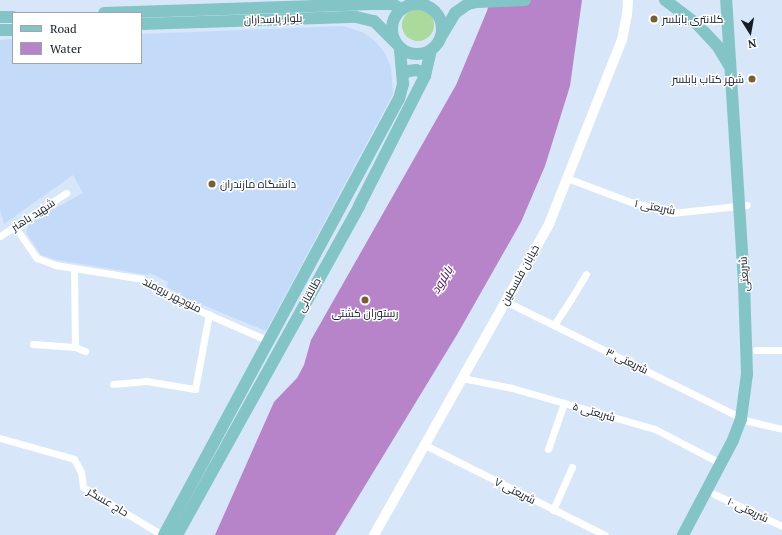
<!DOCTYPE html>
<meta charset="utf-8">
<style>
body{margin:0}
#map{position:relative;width:782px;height:535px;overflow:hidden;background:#d8e6fa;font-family:"PT Serif",Cairo,serif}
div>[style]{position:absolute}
.built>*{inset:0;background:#c4daf9}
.green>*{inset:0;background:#acd99c}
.round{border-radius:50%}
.water>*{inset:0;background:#b783c9}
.minor>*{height:7px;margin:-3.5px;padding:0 3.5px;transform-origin:3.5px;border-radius:3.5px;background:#fff}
.secondary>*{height:10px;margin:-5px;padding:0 5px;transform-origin:5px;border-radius:5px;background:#fff}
.primary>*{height:12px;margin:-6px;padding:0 6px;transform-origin:6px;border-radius:6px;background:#83c4c6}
.primary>.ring{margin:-6px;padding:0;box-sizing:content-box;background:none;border:12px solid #83c4c6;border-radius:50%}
.dots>*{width:11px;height:11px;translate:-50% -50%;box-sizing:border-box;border:2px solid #fff;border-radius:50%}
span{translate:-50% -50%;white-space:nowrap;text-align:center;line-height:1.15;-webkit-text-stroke:3px #fff;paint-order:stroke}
.street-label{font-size:11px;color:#141c27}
.poi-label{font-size:11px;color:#141c27}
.left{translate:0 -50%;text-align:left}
.right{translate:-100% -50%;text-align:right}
.water-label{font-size:12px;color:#4b045e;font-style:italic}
.legend{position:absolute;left:12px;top:12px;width:130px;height:52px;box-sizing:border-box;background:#fff;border:1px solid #a1a4a9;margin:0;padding:5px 7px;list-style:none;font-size:12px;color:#141c27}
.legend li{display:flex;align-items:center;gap:8px;height:20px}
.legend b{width:20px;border:1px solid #a1a4a9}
.north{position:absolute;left:730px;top:12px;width:40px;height:40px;-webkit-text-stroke:3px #fff;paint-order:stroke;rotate:169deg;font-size:11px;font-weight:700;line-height:16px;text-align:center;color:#141c27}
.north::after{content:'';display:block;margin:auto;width:14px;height:18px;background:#141c27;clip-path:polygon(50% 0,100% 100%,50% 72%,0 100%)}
</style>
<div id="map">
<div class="built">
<div style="clip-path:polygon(344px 26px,364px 33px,375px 41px,385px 53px,391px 68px,393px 94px,266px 331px,186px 298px,167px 287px,168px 282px,150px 273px,148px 275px,57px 260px,41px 255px,27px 234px,27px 229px,29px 224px,39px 217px,83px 193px,73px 175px,4px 224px,0 210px,0 40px,13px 39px,13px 63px,141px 63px,141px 34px)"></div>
</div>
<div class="green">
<div class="round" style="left:402px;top:9px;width:32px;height:32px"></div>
</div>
<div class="water">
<div style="clip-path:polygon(490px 0,582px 0,570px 86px,545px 166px,521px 222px,458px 333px,335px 535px,215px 535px,274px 402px,297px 378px,304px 365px,311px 340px,456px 85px,487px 11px)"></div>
</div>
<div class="minor">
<div style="left:413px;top:0;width:5px;rotate:90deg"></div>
<div style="left:567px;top:178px;width:68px;rotate:20.6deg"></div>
<div style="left:631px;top:202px;width:42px;rotate:15deg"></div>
<div style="left:672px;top:213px;width:75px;rotate:-6.1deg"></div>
<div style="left:15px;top:227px;width:38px;rotate:55deg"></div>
<div style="left:37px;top:258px;width:19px;rotate:21deg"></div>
<div style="left:55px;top:265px;width:88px;rotate:9.1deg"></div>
<div style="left:142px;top:279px;width:47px;rotate:31deg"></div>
<div style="left:182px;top:303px;width:95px;rotate:23.6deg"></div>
<div style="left:0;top:236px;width:79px;rotate:-33.1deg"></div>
<div style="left:74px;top:268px;width:79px;rotate:89.3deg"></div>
<div style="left:505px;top:301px;width:271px;rotate:26.3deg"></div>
<div style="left:748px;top:421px;width:35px;rotate:13deg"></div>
<div style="left:554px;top:325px;width:31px;rotate:-57deg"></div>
<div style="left:571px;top:299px;width:29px;rotate:-59deg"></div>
<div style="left:33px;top:344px;width:42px;rotate:4.1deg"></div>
<div style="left:75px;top:347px;width:11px;rotate:22deg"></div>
<div style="left:756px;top:350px;width:26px"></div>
<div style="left:462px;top:378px;width:51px;rotate:11.3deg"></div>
<div style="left:512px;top:388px;width:149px;rotate:16deg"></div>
<div style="left:655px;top:429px;width:73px;rotate:27.6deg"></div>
<div style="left:113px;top:384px;width:33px;rotate:-5deg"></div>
<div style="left:146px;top:381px;width:50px;rotate:9.3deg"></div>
<div style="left:195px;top:389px;width:76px;rotate:-79.4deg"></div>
<div style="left:0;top:438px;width:77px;rotate:15.8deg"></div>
<div style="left:74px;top:459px;width:15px;rotate:62deg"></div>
<div style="left:81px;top:472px;width:15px;rotate:82deg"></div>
<div style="left:83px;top:487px;width:92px;rotate:31.3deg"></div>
<div style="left:425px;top:445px;width:201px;rotate:26.6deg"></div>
<div style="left:548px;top:449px;width:49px;rotate:-70.8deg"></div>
<div style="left:714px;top:494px;width:75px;rotate:25.2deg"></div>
<div style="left:553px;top:510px;width:47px;rotate:-66.2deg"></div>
</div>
<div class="secondary">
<div style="left:374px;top:535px;width:357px;rotate:-60.6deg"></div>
<div style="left:549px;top:224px;width:198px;rotate:-68.4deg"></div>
<div style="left:622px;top:40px;width:25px;rotate:-79deg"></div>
<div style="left:627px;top:15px;width:15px;rotate:-86deg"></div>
</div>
<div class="primary">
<div style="left:665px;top:0;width:39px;rotate:37deg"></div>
<div style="left:696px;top:23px;width:33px;rotate:47deg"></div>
<div style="left:718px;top:47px;width:21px;rotate:59deg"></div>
<div class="ring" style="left:392px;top:4px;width:38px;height:38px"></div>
<div style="left:104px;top:13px;width:268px;rotate:-1.9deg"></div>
<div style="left:372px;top:4px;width:20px"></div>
<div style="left:392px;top:4px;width:11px;rotate:27deg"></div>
<div style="left:0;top:17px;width:13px"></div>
<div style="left:141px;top:24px;width:215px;rotate:-1.9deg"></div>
<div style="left:356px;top:17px;width:18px;rotate:13deg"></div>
<div style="left:374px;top:21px;width:30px;rotate:45deg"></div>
<div style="left:0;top:30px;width:13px"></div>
<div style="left:442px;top:35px;width:26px;rotate:-59deg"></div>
<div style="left:455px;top:13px;width:16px;rotate:-35deg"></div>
<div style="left:468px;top:4px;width:8px;rotate:-14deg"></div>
<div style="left:476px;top:2px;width:49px;rotate:-2.3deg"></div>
<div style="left:403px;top:74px;width:7px;rotate:-27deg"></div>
<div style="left:409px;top:71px;width:7px;rotate:-8deg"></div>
<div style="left:416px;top:70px;width:7px;rotate:16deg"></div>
<div style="left:423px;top:72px;width:4px;rotate:63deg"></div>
<div style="left:164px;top:535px;width:495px;rotate:-61.7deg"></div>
<div style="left:399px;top:99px;width:16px;rotate:-75deg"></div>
<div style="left:403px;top:84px;width:36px;rotate:-95deg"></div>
<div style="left:177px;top:535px;width:376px;rotate:-61deg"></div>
<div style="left:359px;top:206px;width:146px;rotate:-63.1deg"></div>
<div style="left:425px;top:76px;width:26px;rotate:-77deg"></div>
<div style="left:683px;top:535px;width:107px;rotate:-62.2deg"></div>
<div style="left:733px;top:440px;width:22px;rotate:-69deg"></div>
<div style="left:741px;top:419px;width:45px;rotate:-82.4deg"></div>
<div style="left:747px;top:374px;width:91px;rotate:-91.9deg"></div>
<div style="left:744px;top:283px;width:284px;rotate:-93.6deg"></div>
</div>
<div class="dots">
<div style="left:654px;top:19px;background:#7b5f31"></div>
<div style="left:752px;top:79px;background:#7b5f31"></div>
<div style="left:212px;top:184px;background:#7b5f31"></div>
<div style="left:365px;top:300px;background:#7b5f31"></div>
</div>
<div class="street-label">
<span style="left:273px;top:19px;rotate:-2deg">بلوار پاسداران</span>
<span style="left:655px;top:207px;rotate:11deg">شریعتی ۱</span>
<span style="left:33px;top:215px;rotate:-33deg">شهید باهنر</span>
<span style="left:744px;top:274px;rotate:-94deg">شریعتی</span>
<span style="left:520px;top:275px;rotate:-61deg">خیابان فلسطین</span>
<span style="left:172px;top:295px;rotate:27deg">منوچهر برومند</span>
<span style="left:309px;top:295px;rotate:-61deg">طالقانی</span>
<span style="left:627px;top:361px;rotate:26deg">شریعتی ۳</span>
<span style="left:594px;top:412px;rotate:16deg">شریعتی ۵</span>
<span style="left:515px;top:491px;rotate:27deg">شریعتی ۷</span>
<span style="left:108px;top:502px;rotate:31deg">حاج عسگر</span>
<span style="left:748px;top:510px;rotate:25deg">شریعتی ۱۰</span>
</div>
<div class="poi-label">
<span class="left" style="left:662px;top:19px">کلانتری بابلسر</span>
<span class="right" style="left:744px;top:79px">شهر کتاب بابلسر</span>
<span class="left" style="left:220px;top:184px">دانشگاه مازندران</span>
<span style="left:365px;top:313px">رستوران کشتی</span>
</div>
<div class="water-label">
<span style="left:442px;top:280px;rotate:-58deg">بابلرود</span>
</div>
<ul class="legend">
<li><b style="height:5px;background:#83c4c6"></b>Road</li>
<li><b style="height:11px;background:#b783c9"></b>Water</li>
</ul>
<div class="north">N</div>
</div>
